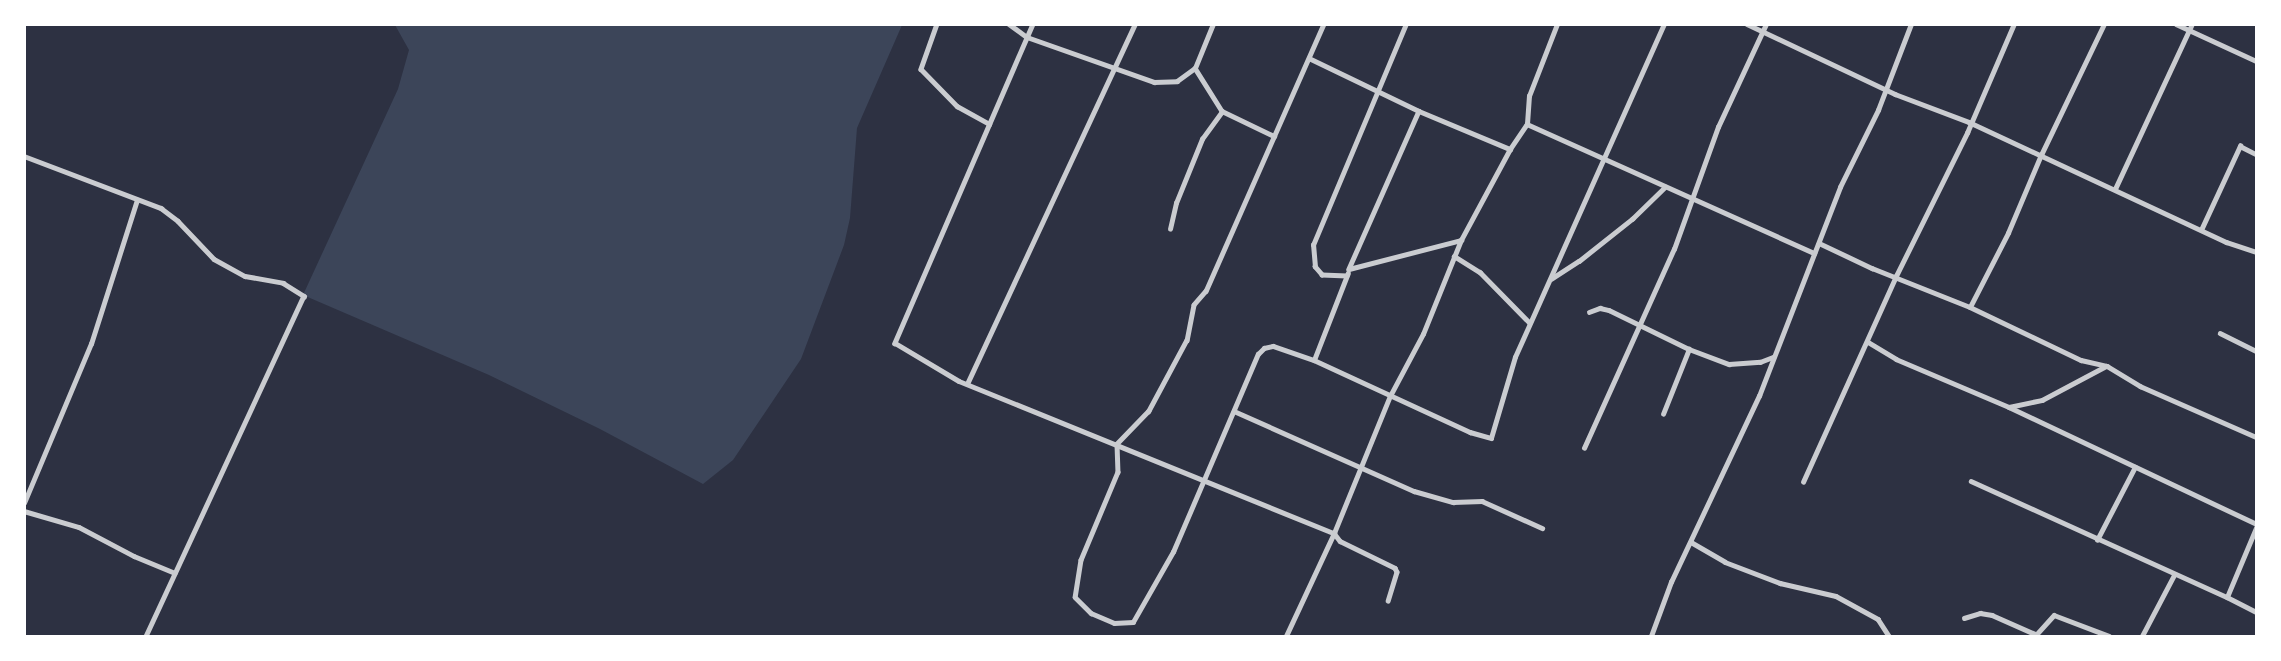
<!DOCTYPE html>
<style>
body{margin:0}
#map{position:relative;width:2281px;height:661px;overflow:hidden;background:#2d3142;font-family:Poppins,sans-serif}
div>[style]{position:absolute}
.green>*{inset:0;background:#3c4559}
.minor>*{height:4.5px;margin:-2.25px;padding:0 2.25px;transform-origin:2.25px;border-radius:2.25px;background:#caccd0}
span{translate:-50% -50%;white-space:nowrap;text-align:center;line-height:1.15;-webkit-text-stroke:5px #fff;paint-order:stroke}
.frame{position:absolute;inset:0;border:26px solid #fff;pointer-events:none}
</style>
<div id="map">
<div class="green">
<div style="clip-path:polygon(395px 25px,902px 25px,857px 128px,850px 218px,844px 245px,801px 359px,733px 460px,703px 484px,600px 429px,489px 375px,303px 295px,398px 89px,409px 50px)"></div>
</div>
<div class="minor">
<div style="left:937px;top:24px;width:48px;rotate:109.6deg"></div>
<div style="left:921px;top:69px;width:52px;rotate:45.8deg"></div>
<div style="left:957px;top:106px;width:37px;rotate:29deg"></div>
<div style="left:1009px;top:24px;width:22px;rotate:36deg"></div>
<div style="left:1027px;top:37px;width:135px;rotate:19.5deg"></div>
<div style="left:1154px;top:82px;width:23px;rotate:-2deg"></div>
<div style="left:1177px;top:81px;width:22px;rotate:-36deg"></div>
<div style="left:1195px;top:68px;width:51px;rotate:57.9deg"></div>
<div style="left:1222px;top:111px;width:58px;rotate:25.7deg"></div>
<div style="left:1033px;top:24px;width:348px;rotate:113.4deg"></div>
<div style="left:895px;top:343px;width:74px;rotate:30.7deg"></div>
<div style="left:959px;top:381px;width:405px;rotate:22.1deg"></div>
<div style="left:1334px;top:533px;width:10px;rotate:53deg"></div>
<div style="left:1340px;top:541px;width:61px;rotate:26.1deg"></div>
<div style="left:1395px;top:568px;width:4px;rotate:63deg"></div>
<div style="left:1397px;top:572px;width:30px;rotate:107deg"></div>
<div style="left:1324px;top:24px;width:292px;rotate:113.8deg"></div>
<div style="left:1206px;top:291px;width:18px;rotate:131deg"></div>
<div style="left:1194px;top:305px;width:36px;rotate:101deg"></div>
<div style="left:1187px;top:340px;width:81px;rotate:118.2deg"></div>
<div style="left:1149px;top:411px;width:46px;rotate:134.1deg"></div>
<div style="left:1117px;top:444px;width:28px;rotate:88deg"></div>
<div style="left:1118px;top:472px;width:95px;rotate:112.8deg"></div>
<div style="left:1081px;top:560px;width:37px;rotate:99deg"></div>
<div style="left:1075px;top:597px;width:23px;rotate:45deg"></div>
<div style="left:1091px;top:613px;width:25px;rotate:23deg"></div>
<div style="left:1114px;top:623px;width:19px;rotate:-3deg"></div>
<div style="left:1133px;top:622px;width:81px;rotate:-60.3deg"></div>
<div style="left:1173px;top:552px;width:215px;rotate:-66.8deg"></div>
<div style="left:1258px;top:354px;width:8px;rotate:-45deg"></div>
<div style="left:1264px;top:348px;width:9px;rotate:-13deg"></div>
<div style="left:1273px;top:346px;width:43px;rotate:18.9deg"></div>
<div style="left:1314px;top:360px;width:172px;rotate:24.8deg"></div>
<div style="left:1470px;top:432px;width:22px;rotate:16deg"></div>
<div style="left:1491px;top:438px;width:84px;rotate:-73.5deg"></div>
<div style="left:1515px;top:357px;width:365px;rotate:-65.9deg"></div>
<div style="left:1747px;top:24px;width:164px;rotate:25.3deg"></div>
<div style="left:1895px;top:94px;width:79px;rotate:20.7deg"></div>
<div style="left:1969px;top:122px;width:284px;rotate:25deg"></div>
<div style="left:2226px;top:242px;width:32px;rotate:18deg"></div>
<div style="left:2176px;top:24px;width:88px;rotate:24.8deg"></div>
<div style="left:1311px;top:59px;width:120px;rotate:25.7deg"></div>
<div style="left:1419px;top:111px;width:99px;rotate:22.7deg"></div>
<div style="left:1510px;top:149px;width:30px;rotate:-56deg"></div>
<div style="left:1527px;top:124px;width:28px;rotate:-86deg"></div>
<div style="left:1529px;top:96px;width:77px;rotate:-68.7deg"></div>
<div style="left:1195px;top:68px;width:48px;rotate:-67.8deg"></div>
<div style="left:1419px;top:111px;width:173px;rotate:113.9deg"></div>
<div style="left:1349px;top:269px;width:116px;rotate:-14.5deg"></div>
<div style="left:1527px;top:124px;width:315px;rotate:24.2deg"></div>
<div style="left:24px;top:156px;width:147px;rotate:20.8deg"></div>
<div style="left:161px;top:208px;width:21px;rotate:37deg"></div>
<div style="left:178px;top:221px;width:52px;rotate:46.5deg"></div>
<div style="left:214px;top:259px;width:35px;rotate:29deg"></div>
<div style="left:245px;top:276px;width:39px;rotate:10deg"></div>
<div style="left:283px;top:283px;width:25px;rotate:32deg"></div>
<div style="left:304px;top:296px;width:375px;rotate:114.9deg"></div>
<div style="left:2115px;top:189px;width:182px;rotate:-65deg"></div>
<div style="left:1170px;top:229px;width:27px;rotate:-77deg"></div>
<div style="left:1176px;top:203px;width:69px;rotate:-67.9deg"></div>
<div style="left:1202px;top:139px;width:34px;rotate:-54deg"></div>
<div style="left:2201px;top:230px;width:93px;rotate:-65.1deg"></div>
<div style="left:2240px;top:146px;width:18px;rotate:27deg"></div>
<div style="left:1819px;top:243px;width:59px;rotate:25.3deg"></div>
<div style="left:1872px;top:268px;width:105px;rotate:21.7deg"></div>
<div style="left:1970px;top:307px;width:123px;rotate:25.5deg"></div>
<div style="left:2081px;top:360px;width:27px;rotate:13deg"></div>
<div style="left:2107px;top:366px;width:39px;rotate:31deg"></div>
<div style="left:2140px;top:386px;width:127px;rotate:23.7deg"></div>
<div style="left:1454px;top:256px;width:31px;rotate:32deg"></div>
<div style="left:1480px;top:272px;width:71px;rotate:45.6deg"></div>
<div style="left:1347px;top:276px;width:25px;rotate:-178deg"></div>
<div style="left:1322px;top:275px;width:11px;rotate:-131deg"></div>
<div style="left:1315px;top:267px;width:22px;rotate:-95deg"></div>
<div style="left:1313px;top:245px;width:240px;rotate:-67.2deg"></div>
<div style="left:1551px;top:279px;width:33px;rotate:-33deg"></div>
<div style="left:1579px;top:261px;width:68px;rotate:-38.4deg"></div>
<div style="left:1632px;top:219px;width:46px;rotate:-44.1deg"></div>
<div style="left:1970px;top:307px;width:83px;rotate:-62.8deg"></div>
<div style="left:2008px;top:233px;width:85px;rotate:-67.1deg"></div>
<div style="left:2041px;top:155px;width:145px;rotate:-64.3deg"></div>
<div style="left:1589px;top:312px;width:12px;rotate:-20deg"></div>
<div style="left:1600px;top:308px;width:9px;rotate:13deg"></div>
<div style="left:1609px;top:310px;width:89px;rotate:26deg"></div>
<div style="left:1689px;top:349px;width:43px;rotate:20.6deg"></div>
<div style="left:1729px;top:364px;width:31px;rotate:-4deg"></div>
<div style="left:1760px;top:362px;width:14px;rotate:-21deg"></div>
<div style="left:2220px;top:333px;width:40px;rotate:26.6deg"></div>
<div style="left:1868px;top:342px;width:33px;rotate:31deg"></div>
<div style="left:1896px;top:359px;width:123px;rotate:23deg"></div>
<div style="left:2009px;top:407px;width:34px;rotate:-12deg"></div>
<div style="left:2042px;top:400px;width:72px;rotate:-28deg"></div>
<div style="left:1314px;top:360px;width:93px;rotate:-68.7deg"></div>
<div style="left:967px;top:384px;width:397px;rotate:-65deg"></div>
<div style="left:2009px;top:407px;width:273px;rotate:25.3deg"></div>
<div style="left:1234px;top:411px;width:197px;rotate:24deg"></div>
<div style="left:1414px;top:491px;width:41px;rotate:15.8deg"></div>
<div style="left:1453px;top:502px;width:29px;rotate:-2deg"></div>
<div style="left:1482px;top:501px;width:66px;rotate:24.2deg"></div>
<div style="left:1663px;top:414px;width:70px;rotate:-68.2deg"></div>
<div style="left:1584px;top:448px;width:218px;rotate:-65.7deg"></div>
<div style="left:1674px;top:249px;width:130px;rotate:-70.2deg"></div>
<div style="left:1718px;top:127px;width:114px;rotate:-65deg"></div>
<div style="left:1971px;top:481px;width:281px;rotate:24.4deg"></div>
<div style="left:2227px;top:597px;width:75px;rotate:-67.2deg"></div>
<div style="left:1803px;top:482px;width:226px;rotate:-65.7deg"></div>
<div style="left:1896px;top:276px;width:160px;rotate:-63.6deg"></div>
<div style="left:1967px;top:133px;width:119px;rotate:-66.7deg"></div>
<div style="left:24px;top:503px;width:173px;rotate:-67.2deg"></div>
<div style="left:91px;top:344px;width:151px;rotate:-72.3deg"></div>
<div style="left:24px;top:511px;width:57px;rotate:16.2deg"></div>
<div style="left:79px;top:527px;width:62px;rotate:27.8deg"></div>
<div style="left:134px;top:556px;width:44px;rotate:22.5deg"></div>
<div style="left:2097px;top:540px;width:82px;rotate:-62.5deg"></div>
<div style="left:1691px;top:542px;width:39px;rotate:30deg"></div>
<div style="left:1725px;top:562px;width:59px;rotate:20.9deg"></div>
<div style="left:1780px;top:583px;width:57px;rotate:13.1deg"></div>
<div style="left:1836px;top:596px;width:48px;rotate:28.7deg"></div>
<div style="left:1878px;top:619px;width:20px;rotate:57deg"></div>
<div style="left:2227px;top:597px;width:33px;rotate:27deg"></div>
<div style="left:1964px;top:618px;width:17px;rotate:-17deg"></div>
<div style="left:1980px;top:613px;width:12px;rotate:9deg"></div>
<div style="left:1992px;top:615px;width:47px;rotate:23.8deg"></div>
<div style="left:1286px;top:636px;width:114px;rotate:-65deg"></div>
<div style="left:1334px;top:533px;width:148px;rotate:-67.8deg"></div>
<div style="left:1390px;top:396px;width:70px;rotate:-62deg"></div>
<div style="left:1423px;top:334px;width:101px;rotate:-68deg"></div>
<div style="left:1461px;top:240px;width:103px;rotate:-61.7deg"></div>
<div style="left:1651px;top:636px;width:58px;rotate:-69.7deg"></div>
<div style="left:1671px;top:582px;width:206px;rotate:-64.7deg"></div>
<div style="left:1759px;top:396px;width:224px;rotate:-68.8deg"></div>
<div style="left:1840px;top:187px;width:86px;rotate:-63.7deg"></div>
<div style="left:1878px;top:110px;width:92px;rotate:-69deg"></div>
<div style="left:2035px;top:636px;width:28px;rotate:-48deg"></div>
<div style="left:2054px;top:615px;width:59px;rotate:20.9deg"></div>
<div style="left:2142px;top:636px;width:69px;rotate:-62.3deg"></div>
</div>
<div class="frame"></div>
</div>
